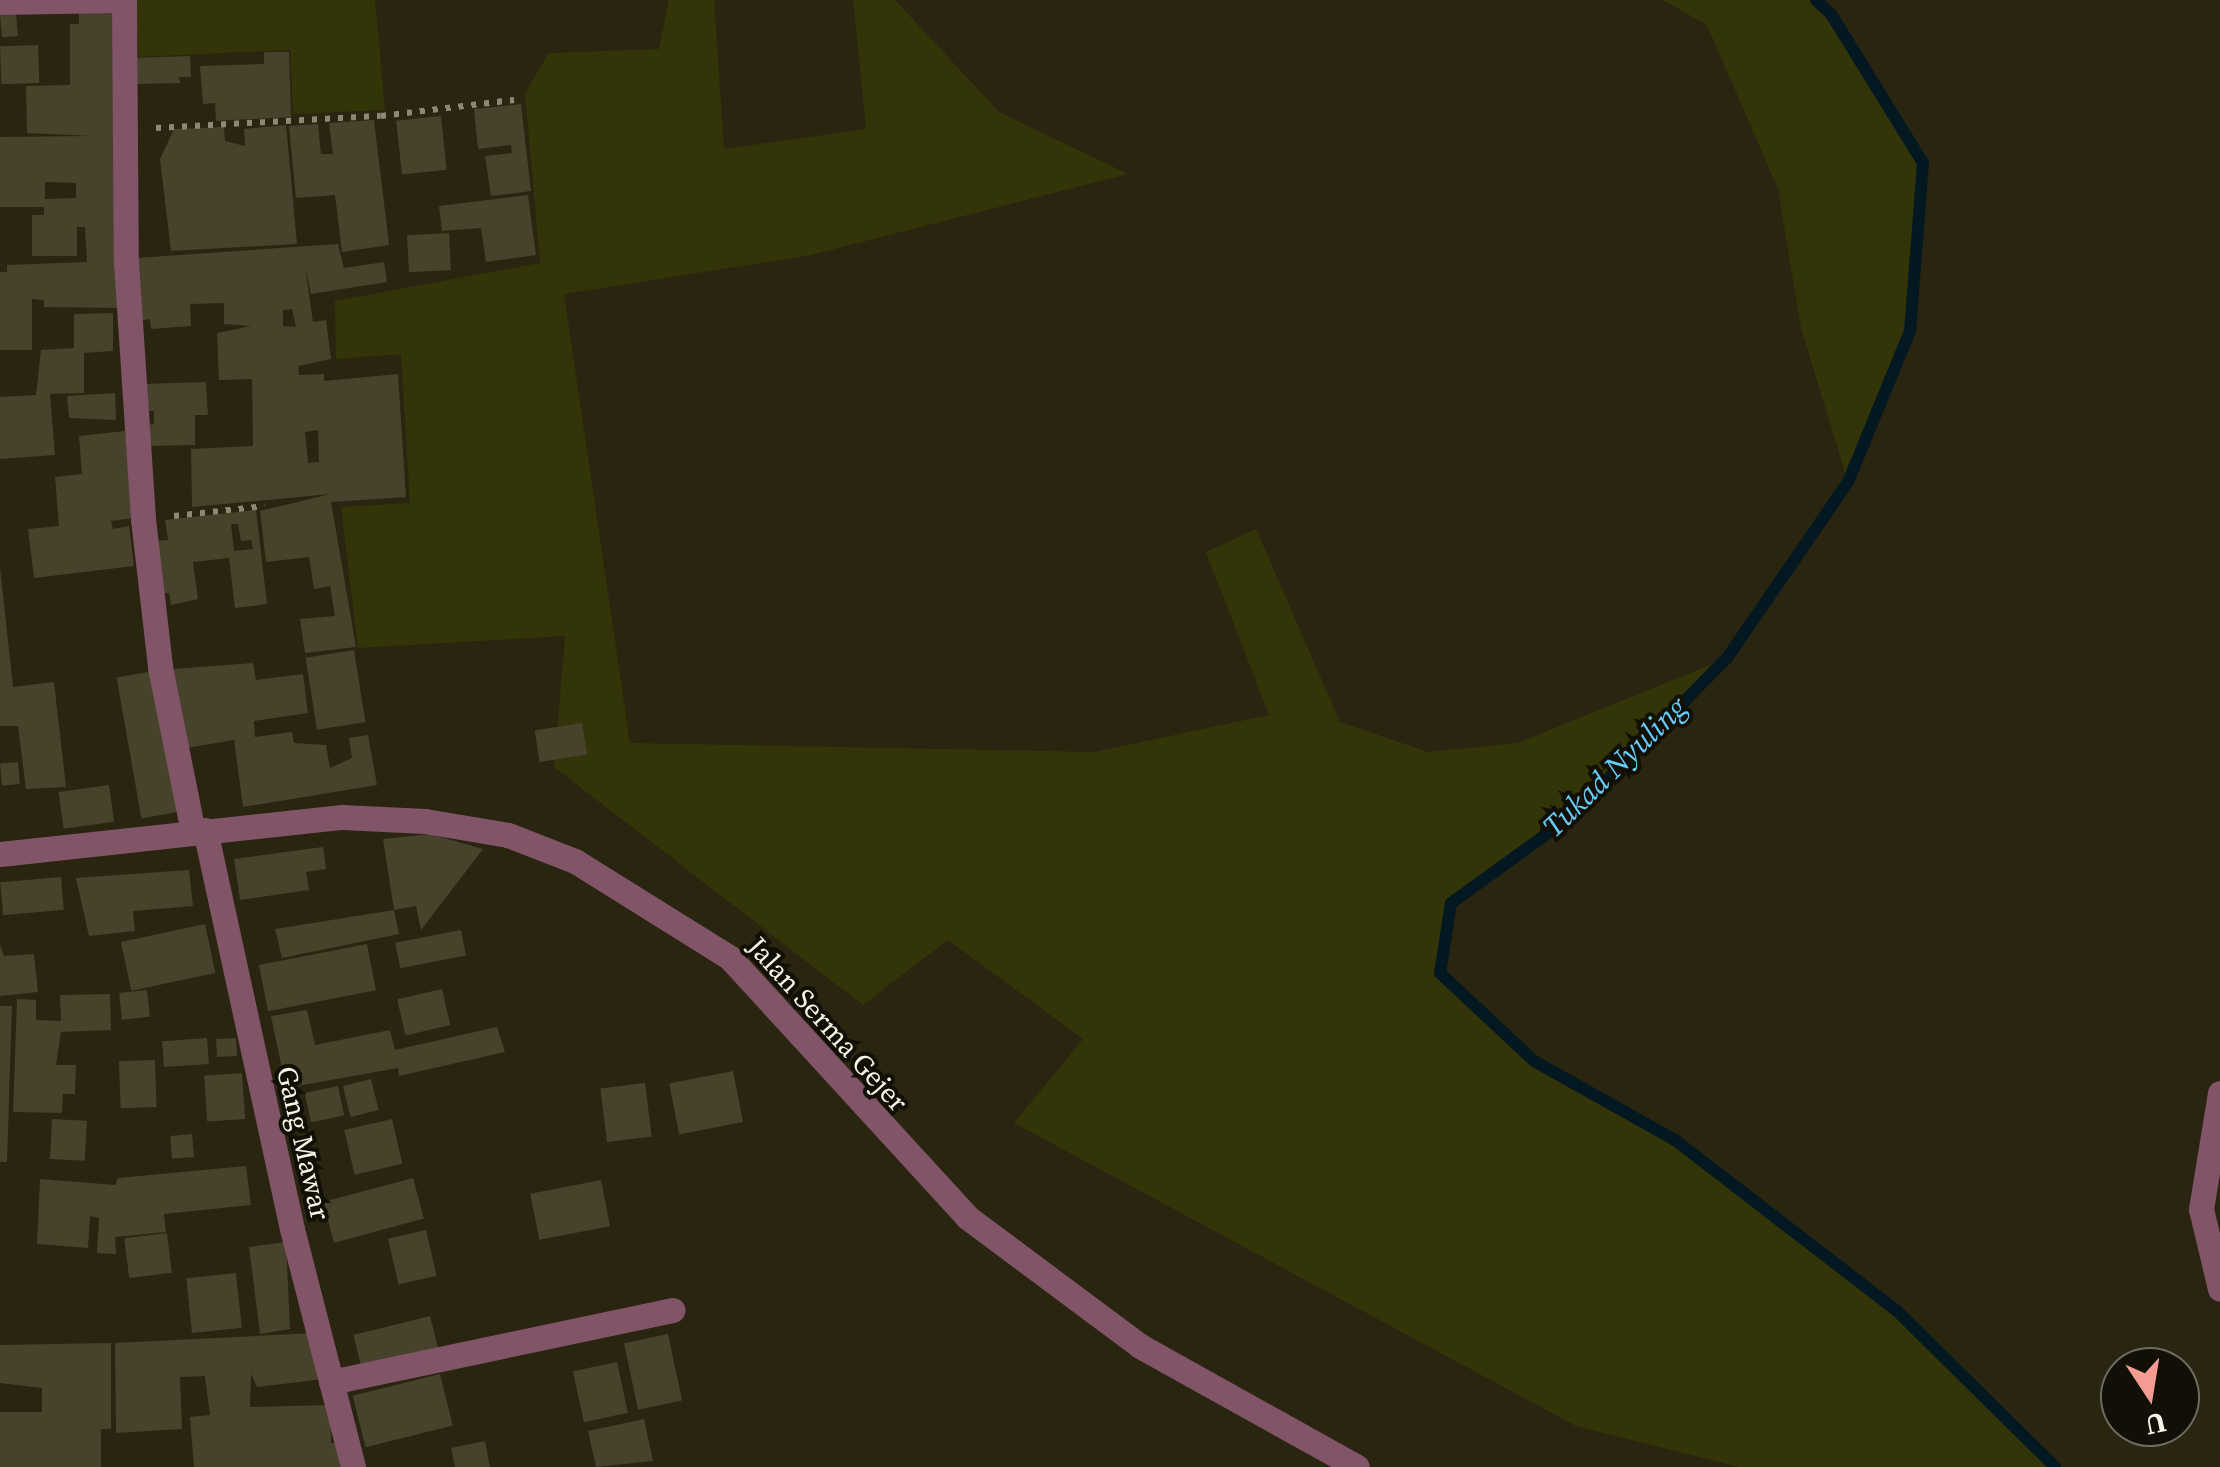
<!DOCTYPE html>
<style>
body{margin:0}
#map{position:relative;width:2220px;height:1467px;overflow:hidden;background:#2a2510;font-family:"Source Serif 4",serif}
div>[style]{position:absolute}
.green>*{inset:0;background:#333508}
.stream>*{height:12px;margin:-6px;padding:0 6px;transform-origin:6px;border-radius:6px;background:#031821}
.building>*{inset:0;background:#47422c;transform-origin:0 0}
.path>*{height:6px;margin-top:-3px;transform-origin:0;background:repeating-linear-gradient(90deg,#8b8876 0 5px,transparent 0 13px)}
.minor>*{height:25px;margin:-12.5px;padding:0 12.5px;transform-origin:12.5px;border-radius:12.5px;background:#815467}
span{translate:-50% -50%;white-space:nowrap;text-align:center;line-height:1.15;-webkit-text-stroke:8px #110f06;paint-order:stroke}
.street-label{font-size:28px;color:#f7f5e7}
.water-label{font-size:30px;color:#65ccf9;font-style:italic}
.north{position:absolute;left:2100px;top:1347px;width:100px;height:100px;box-sizing:border-box;background:#110f06;border:2px solid #6d6b60;border-radius:50%;rotate:168deg;font-size:28px;font-weight:700;line-height:40px;text-align:center;color:#f7f5e7}
.north::after{content:'';display:block;margin:auto;width:35px;height:45px;background:#f59c92;clip-path:polygon(50% 0,100% 100%,50% 72%,0 100%)}
</style>
<div id="map">
<div class="green">
<div style="clip-path:polygon(135px 0,375px 0,385px 110px,293px 114px,290px 50px,139px 57px)"></div>
<div style="clip-path:polygon(669px 0,714px 0,724px 149px,866px 129px,853px 0,895px 0,999px 112px,1128px 174px,811px 255px,564px 294px,630px 743px,1094px 752px,1269px 715px,1206px 552px,1256px 529px,1340px 722px,1428px 752px,1518px 743px,1727px 658px,1569px 818px,1451px 903px,1440px 973px,1534px 1061px,1675px 1140px,1896px 1310px,2055px 1467px,1739px 1467px,1576px 1426px,1014px 1123px,1083px 1039px,948px 940px,863px 1005px,554px 767px,565px 636px,358px 648px,341px 507px,410px 503px,401px 354px,336px 359px,335px 301px,540px 263px,525px 93px,549px 53px,659px 49px)"></div>
<div style="clip-path:polygon(1663px 0,1816px 0,1831px 14px,1923px 163px,1910px 331px,1848px 482px,1801px 328px,1778px 189px,1707px 25px)"></div>
</div>
<div class="stream">
<div style="left:1816px;top:0;width:21px;rotate:43deg"></div>
<div style="left:1831px;top:14px;width:175px;rotate:58.3deg"></div>
<div style="left:1923px;top:163px;width:169px;rotate:94.4deg"></div>
<div style="left:1910px;top:331px;width:163px;rotate:112.3deg"></div>
<div style="left:1848px;top:482px;width:214px;rotate:124.5deg"></div>
<div style="left:1727px;top:658px;width:225px;rotate:134.6deg"></div>
<div style="left:1569px;top:818px;width:145px;rotate:144.2deg"></div>
<div style="left:1451px;top:903px;width:71px;rotate:98.9deg"></div>
<div style="left:1440px;top:973px;width:129px;rotate:43.1deg"></div>
<div style="left:1534px;top:1061px;width:162px;rotate:29.3deg"></div>
<div style="left:1675px;top:1140px;width:279px;rotate:37.6deg"></div>
<div style="left:1896px;top:1310px;width:223px;rotate:44.6deg"></div>
</div>
<div class="building">
<div style="clip-path:polygon(evenodd,79px 7px,120px 7px,122px 308px,44px 307px,44px 300px,32px 299px,32px 350px,0 350px,0 272px,7px 272px,7px 265px,87px 262px,85px 227px,77px 227px,77px 256px,32px 256px,32px 215px,44px 215px,44px 207px,0 207px,0 137px,92px 136px,27px 133px,26px 86px,70px 85px,70px 24px,79px 24px,79px 7px,45px 182px,76px 183px,76px 198px,45px 199px,45px 182px)"></div>
<div style="left:16px;top:14px;width:22px;height:16px;rotate:85deg"></div>
<div style="left:38px;top:45px;width:38px;height:38px;rotate:88deg"></div>
<div style="clip-path:polygon(264px 52px,289px 52px,291px 117px,216px 121px,215px 103px,203px 104px,200px 66px,264px 64px)"></div>
<div style="clip-path:polygon(190px 56px,191px 77px,179px 77px,180px 83px,133px 84px,131px 58px)"></div>
<div style="clip-path:polygon(521px 104px,531px 191px,491px 196px,485px 156px,512px 153px,511px 145px,478px 149px,474px 109px)"></div>
<div style="left:441px;top:116px;width:54px;height:45px;rotate:84deg"></div>
<div style="clip-path:polygon(374px 120px,389px 245px,342px 252px,335px 195px,296px 198px,289px 126px,318px 124px,321px 154px,333px 154px,329px 123px)"></div>
<div style="clip-path:polygon(286px 125px,297px 244px,171px 251px,160px 159px,174px 129px,224px 127px,225px 141px,245px 146px,244px 129px)"></div>
<div style="clip-path:polygon(528px 195px,536px 255px,486px 262px,481px 228px,442px 231px,439px 206px)"></div>
<div style="left:449px;top:233px;width:37px;height:42px;rotate:87deg"></div>
<div style="clip-path:polygon(evenodd,338px 244px,344px 268px,384px 262px,387px 282px,311px 294px,305px 267px,313px 322px,326px 320px,331px 359px,298px 366px,299px 375px,324px 374px,324px 381px,398px 374px,406px 497px,331px 502px,356px 647px,305px 653px,300px 619px,335px 616px,330px 586px,314px 589px,309px 557px,266px 562px,260px 511px,331px 494px,192px 507px,191px 449px,253px 446px,252px 379px,219px 380px,217px 333px,251px 326px,224px 324px,224px 303px,190px 304px,191px 326px,151px 329px,150px 319px,140px 321px,136px 258px,338px 244px,292px 309px,296px 327px,283px 326px,283px 310px,292px 309px,338px 244px,318px 430px,319px 462px,308px 463px,305px 432px,318px 430px)"></div>
<div style="clip-path:polygon(113px 313px,113px 351px,84px 353px,84px 393px,50px 394px,55px 455px,0 459px,0 397px,36px 395px,41px 350px,74px 348px,74px 314px)"></div>
<div style="clip-path:polygon(206px 382px,208px 415px,195px 415px,195px 445px,148px 446px,147px 425px,154px 424px,154px 411px,144px 411px,144px 384px)"></div>
<div style="clip-path:polygon(115px 393px,116px 420px,69px 418px,67px 396px)"></div>
<div style="clip-path:polygon(125px 431px,134px 518px,111px 521px,113px 529px,129px 526px,134px 566px,34px 578px,28px 529px,59px 526px,55px 477px,82px 474px,79px 436px)"></div>
<div style="clip-path:polygon(evenodd,256px 510px,267px 604px,235px 608px,229px 558px,193px 562px,198px 599px,171px 605px,169px 593px,159px 594px,154px 541px,168px 540px,165px 520px,256px 510px,231px 524px,238px 524px,241px 541px,251px 540px,253px 549px,234px 551px,231px 524px)"></div>
<div style="clip-path:polygon(0 568px,13px 687px,54px 682px,66px 787px,26px 789px,18px 726px,0 726px)"></div>
<div style="left:354px;top:650px;width:73px;height:49px;rotate:81deg"></div>
<div style="clip-path:polygon(253px 663px,256px 680px,303px 674px,308px 713px,254px 721px,255px 737px,292px 732px,294px 743px,326px 745px,330px 768px,352px 758px,349px 738px,368px 735px,377px 785px,243px 807px,234px 740px,186px 748px,173px 669px)"></div>
<div style="left:154px;top:671px;width:143px;height:38px;rotate:80deg"></div>
<div style="left:582px;top:723px;width:32px;height:48px;rotate:81deg"></div>
<div style="left:18px;top:762px;width:22px;height:18px;rotate:85deg"></div>
<div style="left:109px;top:785px;width:37px;height:51px;rotate:82deg"></div>
<div style="clip-path:polygon(430px 834px,483px 849px,421px 930px,416px 906px,394px 910px,383px 839px)"></div>
<div style="clip-path:polygon(323px 847px,326px 869px,306px 872px,309px 890px,240px 900px,234px 859px)"></div>
<div style="clip-path:polygon(189px 870px,193px 906px,133px 911px,135px 931px,89px 936px,76px 878px)"></div>
<div style="left:61px;top:877px;width:33px;height:61px;rotate:85deg"></div>
<div style="clip-path:polygon(394px 910px,399px 934px,282px 958px,275px 929px)"></div>
<div style="left:205px;top:924px;width:50px;height:86px;rotate:78deg"></div>
<div style="left:461px;top:930px;width:26px;height:67px;rotate:79deg"></div>
<div style="left:367px;top:944px;width:47px;height:110px;rotate:79deg"></div>
<div style="clip-path:polygon(0 945px,4px 956px,34px 954px,38px 992px,0 996px)"></div>
<div style="left:442px;top:989px;width:37px;height:46px;rotate:77deg"></div>
<div style="left:147px;top:990px;width:27px;height:28px;rotate:84deg"></div>
<div style="clip-path:polygon(110px 994px,111px 1030px,61px 1032px,56px 1065px,76px 1065px,75px 1094px,63px 1094px,62px 1113px,13px 1112px,17px 999px,36px 1000px,36px 1020px,61px 1021px,60px 995px)"></div>
<div style="clip-path:polygon(0 1006px,12px 1006px,7px 1162px,0 1162px)"></div>
<div style="clip-path:polygon(307px 1010px,315px 1045px,390px 1030px,395px 1050px,497px 1027px,505px 1052px,399px 1076px,398px 1068px,286px 1088px,271px 1016px)"></div>
<div style="left:207px;top:1038px;width:26px;height:45px;rotate:86deg"></div>
<div style="left:236px;top:1038px;width:18px;height:20px;rotate:87deg"></div>
<div style="left:155px;top:1060px;width:47px;height:36px;rotate:88deg"></div>
<div style="left:733px;top:1071px;width:52px;height:65px;rotate:79deg"></div>
<div style="left:242px;top:1073px;width:46px;height:38px;rotate:86deg"></div>
<div style="left:371px;top:1079px;width:32px;height:29px;rotate:76deg"></div>
<div style="left:645px;top:1083px;width:54px;height:45px;rotate:83deg"></div>
<div style="left:338px;top:1086px;width:30px;height:34px;rotate:78deg"></div>
<div style="left:52px;top:1119px;width:35px;height:40px;rotate:3deg"></div>
<div style="left:392px;top:1119px;width:46px;height:49px;rotate:77deg"></div>
<div style="left:192px;top:1134px;width:23px;height:22px;rotate:85deg"></div>
<div style="clip-path:polygon(246px 1166px,251px 1205px,164px 1214px,166px 1232px,115px 1237px,116px 1254px,97px 1253px,99px 1218px,90px 1216px,88px 1248px,37px 1244px,40px 1179px,115px 1185px,118px 1178px)"></div>
<div style="left:413px;top:1178px;width:42px;height:93px;rotate:75deg"></div>
<div style="left:601px;top:1180px;width:47px;height:72px;rotate:79deg"></div>
<div style="left:426px;top:1230px;width:47px;height:39px;rotate:77deg"></div>
<div style="left:167px;top:1233px;width:40px;height:43px;rotate:83deg"></div>
<div style="clip-path:polygon(286px 1242px,290px 1329px,260px 1334px,249px 1247px)"></div>
<div style="left:236px;top:1273px;width:55px;height:50px;rotate:84deg"></div>
<div style="left:430px;top:1316px;width:38px;height:79px;rotate:76deg"></div>
<div style="clip-path:polygon(314px 1333px,324px 1379px,257px 1387px,251px 1374px,250px 1407px,330px 1405px,331px 1443px,339px 1443px,341px 1467px,194px 1467px,190px 1417px,210px 1415px,205px 1376px,180px 1377px,182px 1429px,116px 1433px,115px 1343px)"></div>
<div style="left:668px;top:1334px;width:68px;height:45px;rotate:78deg"></div>
<div style="clip-path:polygon(111px 1343px,111px 1429px,101px 1429px,101px 1467px,0 1467px,0 1412px,42px 1412px,42px 1388px,0 1383px,0 1345px)"></div>
<div style="left:617px;top:1362px;width:52px;height:45px;rotate:78deg"></div>
<div style="left:440px;top:1374px;width:53px;height:90px;rotate:76deg"></div>
<div style="clip-path:polygon(644px 1419px,653px 1461px,596px 1467px,588px 1431px)"></div>
<div style="clip-path:polygon(485px 1441px,490px 1467px,455px 1467px,451px 1448px)"></div>
</div>
<div class="path">
<div style="left:156px;top:128px;width:225px;rotate:-3.1deg"></div>
<div style="left:381px;top:116px;width:134px;rotate:-6.9deg"></div>
<div style="left:174px;top:516px;width:91px;rotate:-6.3deg"></div>
</div>
<div class="minor">
<div style="left:124px;top:0;width:262px;rotate:89.6deg"></div>
<div style="left:126px;top:262px;width:258px;rotate:86.2deg"></div>
<div style="left:143px;top:519px;width:149px;rotate:83.4deg"></div>
<div style="left:160px;top:667px;width:168px;rotate:78.7deg"></div>
<div style="left:0;top:2px;width:115px;rotate:-1deg"></div>
<div style="left:205px;top:830px;width:408px;rotate:77.7deg"></div>
<div style="left:292px;top:1229px;width:246px;rotate:75.6deg"></div>
<div style="left:0;top:854px;width:344px;rotate:-6.2deg"></div>
<div style="left:342px;top:817px;width:83px;rotate:2.8deg"></div>
<div style="left:425px;top:821px;width:84px;rotate:9.6deg"></div>
<div style="left:508px;top:835px;width:72px;rotate:21.2deg"></div>
<div style="left:575px;top:861px;width:183px;rotate:32deg"></div>
<div style="left:730px;top:958px;width:351px;rotate:47.5deg"></div>
<div style="left:967px;top:1217px;width:216px;rotate:36.7deg"></div>
<div style="left:1140px;top:1346px;width:248px;rotate:29.1deg"></div>
<div style="left:2220px;top:1093px;width:118px;rotate:99.3deg"></div>
<div style="left:2201px;top:1209px;width:82px;rotate:76.6deg"></div>
<div style="left:331px;top:1382px;width:349px;rotate:-11.9deg"></div>
</div>
<div class="street-label">
<span style="left:828px;top:1024px;rotate:48deg">Jalan Serma Gejer</span>
<span style="left:304px;top:1143px;rotate:77deg">Gang Mawar</span>
</div>
<div class="water-label">
<span style="left:1615px;top:767px;rotate:-44deg">Tukad Nyuling</span>
</div>
<div class="north">U</div>
</div>
